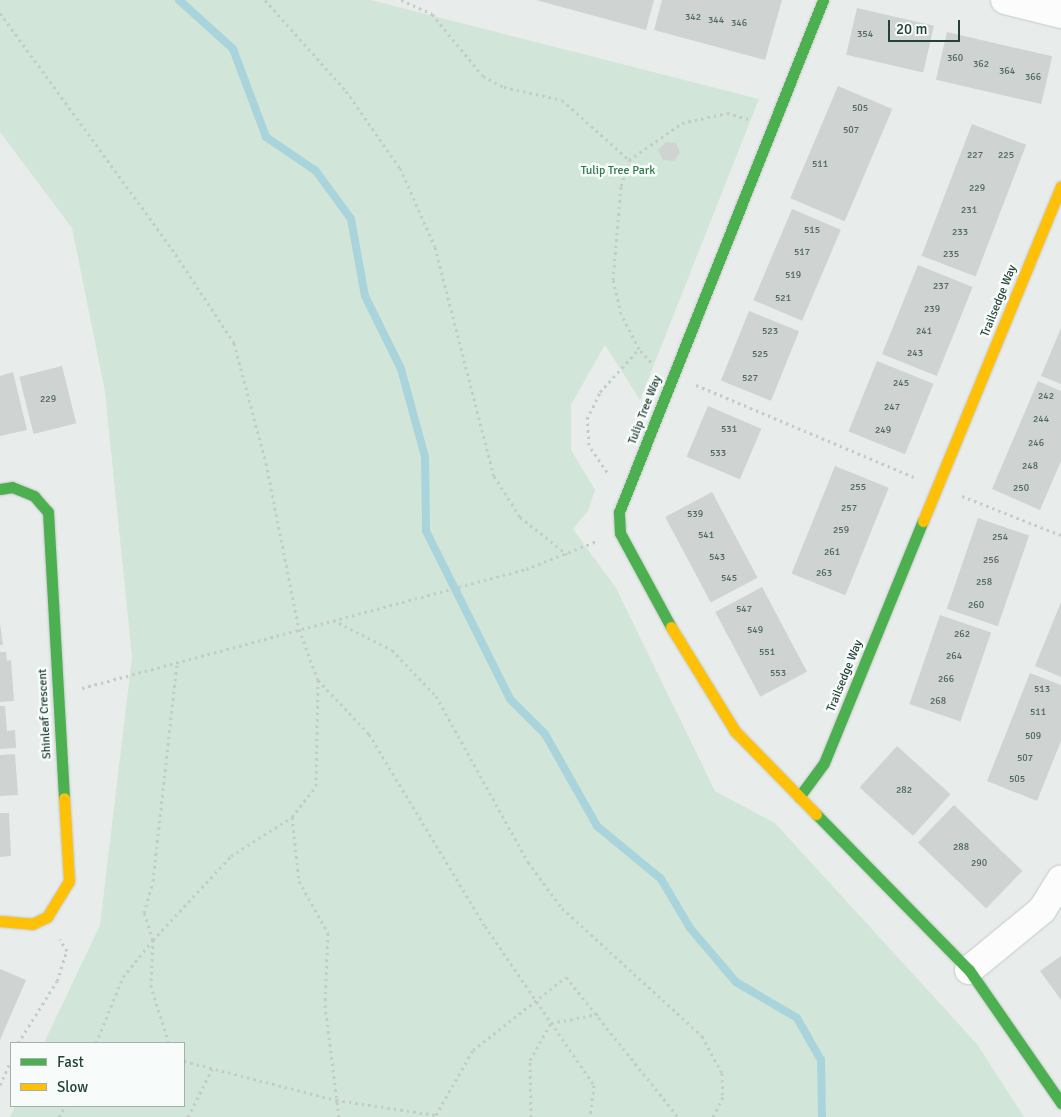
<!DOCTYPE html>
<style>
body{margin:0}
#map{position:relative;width:1061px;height:1117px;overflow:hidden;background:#e8edeb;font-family:Signika,sans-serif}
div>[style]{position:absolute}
.green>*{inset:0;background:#d1e6d8}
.stream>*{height:8px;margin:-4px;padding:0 4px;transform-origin:4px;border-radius:4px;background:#a9d4db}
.building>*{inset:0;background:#cfd4d2;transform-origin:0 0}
.path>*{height:3px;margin-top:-1.5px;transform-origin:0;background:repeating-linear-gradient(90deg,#c3ccca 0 2.5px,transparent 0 6.5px)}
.roads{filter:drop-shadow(0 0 1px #c5cac8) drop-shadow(0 0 1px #c5cac8)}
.street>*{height:28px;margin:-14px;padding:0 14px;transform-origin:14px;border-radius:14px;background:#fcfcfc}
.fast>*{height:11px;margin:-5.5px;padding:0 5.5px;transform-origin:5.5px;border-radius:5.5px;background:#4caf50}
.slow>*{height:11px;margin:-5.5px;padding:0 5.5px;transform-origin:5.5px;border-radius:5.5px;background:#ffc107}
span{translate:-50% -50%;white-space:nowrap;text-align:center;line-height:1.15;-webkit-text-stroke:5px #f7fbf9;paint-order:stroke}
.number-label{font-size:10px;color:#506761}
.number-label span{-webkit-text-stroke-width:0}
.park-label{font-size:12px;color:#2d7a4b}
.street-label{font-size:12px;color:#24423a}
.legend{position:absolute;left:10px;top:1042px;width:175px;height:65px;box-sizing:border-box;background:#f7fbf9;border:1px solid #a3b1ad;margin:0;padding:6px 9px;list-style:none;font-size:15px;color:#24423a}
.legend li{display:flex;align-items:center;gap:10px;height:25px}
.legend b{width:25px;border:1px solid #a3b1ad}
.scale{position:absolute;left:888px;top:20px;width:72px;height:22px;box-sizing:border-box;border:2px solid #24423a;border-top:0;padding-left:6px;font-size:15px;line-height:18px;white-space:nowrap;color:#24423a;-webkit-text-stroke:4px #f7fbf9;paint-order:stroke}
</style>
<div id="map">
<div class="green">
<div style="clip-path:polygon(0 0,371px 0,759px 99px,640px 400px,605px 345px,571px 405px,571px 450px,595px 490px,588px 511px,573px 529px,616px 588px,715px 791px,775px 823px,977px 1044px,1024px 1117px,10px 1117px,15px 1106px,184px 1106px,184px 1043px,44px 1043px,100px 925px,132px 657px,105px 392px,72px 228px,0 132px)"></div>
</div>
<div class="stream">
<div style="left:179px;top:0;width:73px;rotate:42.2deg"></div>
<div style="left:233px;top:49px;width:94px;rotate:69.4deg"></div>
<div style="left:266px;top:137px;width:60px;rotate:34.2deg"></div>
<div style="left:316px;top:171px;width:59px;rotate:53.9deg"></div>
<div style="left:351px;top:219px;width:78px;rotate:79.7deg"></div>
<div style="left:365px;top:296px;width:81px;rotate:63.7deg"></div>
<div style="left:401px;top:369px;width:91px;rotate:74.7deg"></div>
<div style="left:425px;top:457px;width:74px;rotate:89.2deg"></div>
<div style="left:426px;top:531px;width:188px;rotate:63.4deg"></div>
<div style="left:510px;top:699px;width:49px;rotate:45deg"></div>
<div style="left:545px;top:734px;width:106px;rotate:60.5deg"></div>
<div style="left:597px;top:826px;width:83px;rotate:39.6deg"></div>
<div style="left:661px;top:879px;width:57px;rotate:59.4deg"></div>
<div style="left:690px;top:928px;width:71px;rotate:49.6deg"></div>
<div style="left:736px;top:982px;width:71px;rotate:30.5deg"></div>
<div style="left:797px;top:1018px;width:48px;rotate:60.3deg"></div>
<div style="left:821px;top:1060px;width:57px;rotate:89deg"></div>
</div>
<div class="building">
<div style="clip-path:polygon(536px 0,654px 0,646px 30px)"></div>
<div style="clip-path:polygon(662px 0,782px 0,765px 60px,654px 30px)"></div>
<div style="left:857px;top:8px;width:79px;height:48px;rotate:13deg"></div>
<div style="left:947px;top:32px;width:108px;height:49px;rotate:13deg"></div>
<div style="left:838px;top:86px;width:59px;height:122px;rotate:23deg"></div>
<div style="left:972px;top:124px;width:58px;height:141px;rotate:21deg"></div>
<div style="clip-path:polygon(666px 142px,676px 143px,680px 152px,674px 161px,663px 160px,658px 150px)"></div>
<div style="left:792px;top:209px;width:53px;height:99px;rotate:23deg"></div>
<div style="left:918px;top:265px;width:59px;height:96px;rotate:22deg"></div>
<div style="left:749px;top:311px;width:54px;height:75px;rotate:22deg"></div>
<div style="clip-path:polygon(1061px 328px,1061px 384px,1041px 376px)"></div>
<div style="left:877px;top:361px;width:61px;height:76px;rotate:22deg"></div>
<div style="left:62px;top:366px;width:59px;height:44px;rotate:76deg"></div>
<div style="clip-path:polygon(13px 372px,27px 430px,0 436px,0 376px)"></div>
<div style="clip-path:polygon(1038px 381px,1061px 391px,1061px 461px,1040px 510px,992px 489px)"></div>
<div style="left:708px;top:406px;width:58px;height:55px;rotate:23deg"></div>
<div style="left:835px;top:466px;width:58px;height:116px;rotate:22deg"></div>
<div style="left:712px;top:492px;width:97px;height:53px;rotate:62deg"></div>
<div style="left:978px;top:518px;width:54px;height:96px;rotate:19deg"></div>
<div style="left:762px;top:587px;width:96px;height:53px;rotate:62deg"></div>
<div style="clip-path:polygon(1061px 602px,1061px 677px,1035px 666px)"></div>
<div style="left:940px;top:615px;width:54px;height:94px;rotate:19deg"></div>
<div style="clip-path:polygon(0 623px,3px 645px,0 645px)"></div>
<div style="clip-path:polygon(0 652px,6px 652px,7px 661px,11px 660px,14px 701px,0 702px)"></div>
<div style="clip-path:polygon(1030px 673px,1061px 685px,1061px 741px,1037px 801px,987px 781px)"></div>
<div style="clip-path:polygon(0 706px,5px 706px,7px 731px,15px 730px,16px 748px,0 749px)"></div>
<div style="left:897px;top:746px;width:72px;height:56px;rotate:42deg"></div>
<div style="clip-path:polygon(15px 754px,18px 795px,0 796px,0 755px)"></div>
<div style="left:954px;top:805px;width:95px;height:52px;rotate:44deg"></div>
<div style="clip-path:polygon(0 813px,9px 813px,11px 856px,0 857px)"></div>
<div style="clip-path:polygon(1061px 956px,1061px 1000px,1040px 971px)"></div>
<div style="clip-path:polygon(0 969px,26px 980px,0 1040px)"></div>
</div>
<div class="path">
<div style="left:265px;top:0;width:122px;rotate:48.3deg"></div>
<div style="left:346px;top:91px;width:94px;rotate:55deg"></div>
<div style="left:400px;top:168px;width:86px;rotate:66.1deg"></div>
<div style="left:435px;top:247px;width:236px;rotate:75.6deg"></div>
<div style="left:494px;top:476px;width:49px;rotate:57.6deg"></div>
<div style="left:520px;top:517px;width:60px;rotate:38.2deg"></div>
<div style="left:401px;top:0;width:34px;rotate:24deg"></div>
<div style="left:432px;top:14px;width:80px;rotate:50.6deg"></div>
<div style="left:483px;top:76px;width:24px;rotate:28deg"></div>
<div style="left:504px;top:87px;width:59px;rotate:12.6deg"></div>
<div style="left:562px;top:100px;width:90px;rotate:41.8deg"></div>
<div style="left:0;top:13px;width:292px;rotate:53.9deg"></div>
<div style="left:172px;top:249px;width:113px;rotate:56.6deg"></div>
<div style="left:234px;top:343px;width:124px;rotate:75.1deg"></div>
<div style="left:266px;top:463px;width:169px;rotate:78.8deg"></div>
<div style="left:299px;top:629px;width:54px;rotate:69.6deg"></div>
<div style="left:318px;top:680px;width:74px;rotate:46.6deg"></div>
<div style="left:369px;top:734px;width:224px;rotate:58.9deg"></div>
<div style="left:485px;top:926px;width:193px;rotate:55.6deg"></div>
<div style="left:594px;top:1085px;width:32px;rotate:97deg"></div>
<div style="left:651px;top:362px;width:18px;rotate:-133deg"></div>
<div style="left:639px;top:349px;width:39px;rotate:-117deg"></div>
<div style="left:621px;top:314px;width:35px;rotate:-103deg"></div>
<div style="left:613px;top:280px;width:94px;rotate:-85.1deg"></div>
<div style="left:621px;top:186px;width:27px;rotate:-73deg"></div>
<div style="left:629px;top:160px;width:65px;rotate:-34.9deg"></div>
<div style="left:682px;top:123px;width:46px;rotate:-12.5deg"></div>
<div style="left:727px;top:113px;width:22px;rotate:16deg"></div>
<div style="left:696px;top:385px;width:237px;rotate:22.9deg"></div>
<div style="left:607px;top:472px;width:32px;rotate:-124deg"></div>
<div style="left:589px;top:445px;width:26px;rotate:-94deg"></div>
<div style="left:587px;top:419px;width:30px;rotate:-64deg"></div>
<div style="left:600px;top:392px;width:58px;rotate:-47.8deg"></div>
<div style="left:962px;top:496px;width:106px;rotate:21.5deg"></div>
<div style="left:333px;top:620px;width:66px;rotate:27deg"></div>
<div style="left:392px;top:650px;width:64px;rotate:46.3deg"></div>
<div style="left:436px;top:696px;width:190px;rotate:61deg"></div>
<div style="left:528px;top:862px;width:57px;rotate:53.5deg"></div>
<div style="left:562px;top:908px;width:190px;rotate:42.4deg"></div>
<div style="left:702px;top:1036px;width:42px;rotate:61.6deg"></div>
<div style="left:722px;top:1073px;width:24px;rotate:88deg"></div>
<div style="left:723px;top:1097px;width:22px;rotate:117deg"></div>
<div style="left:82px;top:688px;width:460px;rotate:-15deg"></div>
<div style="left:526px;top:569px;width:76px;rotate:-21.5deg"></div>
<div style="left:292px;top:817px;width:64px;rotate:83.8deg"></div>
<div style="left:299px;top:881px;width:60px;rotate:60.9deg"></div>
<div style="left:328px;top:933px;width:72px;rotate:92.4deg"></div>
<div style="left:325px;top:1005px;width:113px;rotate:82.9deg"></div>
<div style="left:18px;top:1043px;width:73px;rotate:-57.8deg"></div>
<div style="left:57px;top:981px;width:32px;rotate:-72deg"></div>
<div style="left:67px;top:951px;width:14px;rotate:-120deg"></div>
<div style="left:96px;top:1043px;width:71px;rotate:-67.8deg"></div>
<div style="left:123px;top:977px;width:48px;rotate:-51deg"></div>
<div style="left:153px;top:940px;width:115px;rotate:-47.1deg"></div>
<div style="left:231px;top:856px;width:72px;rotate:-32.6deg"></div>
<div style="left:292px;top:817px;width:39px;rotate:-52deg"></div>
<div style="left:316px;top:786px;width:106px;rotate:-88.9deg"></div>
<div style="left:169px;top:1043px;width:59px;rotate:-107.8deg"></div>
<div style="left:151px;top:987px;width:47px;rotate:-87.6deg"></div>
<div style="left:153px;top:940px;width:28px;rotate:-108deg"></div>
<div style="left:144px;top:913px;width:33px;rotate:-74deg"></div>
<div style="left:153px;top:881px;width:217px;rotate:-83.7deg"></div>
<div style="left:184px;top:1061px;width:157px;rotate:14.4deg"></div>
<div style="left:336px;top:1100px;width:101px;rotate:8.5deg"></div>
<div style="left:436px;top:1115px;width:75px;rotate:-60.4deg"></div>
<div style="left:473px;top:1050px;width:118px;rotate:-38.1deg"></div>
<div style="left:566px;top:977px;width:179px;rotate:51.3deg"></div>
<div style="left:0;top:1085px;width:27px;rotate:-66deg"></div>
<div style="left:59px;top:1117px;width:13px;rotate:-61deg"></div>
<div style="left:188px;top:1117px;width:54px;rotate:-63.4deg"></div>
<div style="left:531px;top:1117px;width:57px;rotate:-91deg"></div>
<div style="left:530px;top:1060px;width:43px;rotate:-60.4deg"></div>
<div style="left:551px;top:1023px;width:48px;rotate:-10.8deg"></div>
</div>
<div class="roads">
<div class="street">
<div style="left:1005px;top:0;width:58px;rotate:14deg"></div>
<div style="left:969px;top:970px;width:94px;rotate:-39.4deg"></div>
<div style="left:1042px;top:910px;width:36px;rotate:-58deg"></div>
</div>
<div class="fast">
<div style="left:0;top:489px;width:12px;rotate:-9deg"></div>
<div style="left:12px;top:487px;width:24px;rotate:22deg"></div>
<div style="left:34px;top:496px;width:21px;rotate:49deg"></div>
<div style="left:48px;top:512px;width:286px;rotate:86.8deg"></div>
<div style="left:671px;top:627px;width:107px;rotate:-118.5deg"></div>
<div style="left:620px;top:533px;width:21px;rotate:-93deg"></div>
<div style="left:619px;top:512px;width:551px;rotate:-68.28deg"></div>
<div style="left:799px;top:797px;width:42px;rotate:-53.7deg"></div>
<div style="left:824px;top:763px;width:261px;rotate:-67.8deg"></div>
<div style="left:816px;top:814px;width:219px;rotate:45.6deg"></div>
<div style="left:969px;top:970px;width:162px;rotate:55.3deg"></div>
</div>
<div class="slow">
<div style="left:923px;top:521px;width:362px;rotate:-67.6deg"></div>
<div style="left:671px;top:627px;width:122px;rotate:58.4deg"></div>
<div style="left:735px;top:731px;width:116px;rotate:45.7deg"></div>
<div style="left:0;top:921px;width:32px;rotate:5deg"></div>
<div style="left:32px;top:924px;width:17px;rotate:-25deg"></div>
<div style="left:47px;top:917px;width:42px;rotate:-58.6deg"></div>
<div style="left:69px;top:881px;width:83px;rotate:-93.4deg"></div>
</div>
</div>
<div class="number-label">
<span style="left:693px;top:18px">342</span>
<span style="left:716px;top:21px">344</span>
<span style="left:739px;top:24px">346</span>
<span style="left:865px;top:35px">354</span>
<span style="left:955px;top:59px">360</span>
<span style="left:981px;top:65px">362</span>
<span style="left:1007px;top:72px">364</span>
<span style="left:1033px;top:78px">366</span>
<span style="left:860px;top:109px">505</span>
<span style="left:851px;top:131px">507</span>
<span style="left:975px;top:156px">227</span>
<span style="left:1006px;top:156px">225</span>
<span style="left:820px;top:165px">511</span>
<span style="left:977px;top:189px">229</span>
<span style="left:969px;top:211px">231</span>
<span style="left:812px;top:231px">515</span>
<span style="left:960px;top:233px">233</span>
<span style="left:802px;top:253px">517</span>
<span style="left:951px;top:255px">235</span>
<span style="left:793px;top:276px">519</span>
<span style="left:941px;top:287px">237</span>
<span style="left:783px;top:299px">521</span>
<span style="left:932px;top:310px">239</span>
<span style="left:770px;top:332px">523</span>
<span style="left:924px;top:332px">241</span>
<span style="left:915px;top:354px">243</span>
<span style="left:760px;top:355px">525</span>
<span style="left:750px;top:379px">527</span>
<span style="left:901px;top:384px">245</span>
<span style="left:1046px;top:397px">242</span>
<span style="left:48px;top:400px">229</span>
<span style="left:892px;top:408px">247</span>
<span style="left:1041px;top:420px">244</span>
<span style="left:729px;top:430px">531</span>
<span style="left:883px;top:431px">249</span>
<span style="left:1036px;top:444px">246</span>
<span style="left:718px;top:454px">533</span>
<span style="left:1030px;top:467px">248</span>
<span style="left:858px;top:488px">255</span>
<span style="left:1021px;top:489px">250</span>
<span style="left:849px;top:509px">257</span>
<span style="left:695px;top:515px">539</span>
<span style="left:841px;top:531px">259</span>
<span style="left:706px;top:536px">541</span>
<span style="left:1000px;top:538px">254</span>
<span style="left:832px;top:553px">261</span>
<span style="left:717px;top:558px">543</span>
<span style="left:991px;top:561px">256</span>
<span style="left:824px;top:574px">263</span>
<span style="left:729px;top:579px">545</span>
<span style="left:984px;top:583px">258</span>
<span style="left:976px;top:606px">260</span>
<span style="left:744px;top:610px">547</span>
<span style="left:755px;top:631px">549</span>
<span style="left:962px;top:635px">262</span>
<span style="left:767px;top:653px">551</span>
<span style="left:954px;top:657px">264</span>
<span style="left:778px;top:674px">553</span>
<span style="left:946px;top:680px">266</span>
<span style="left:1042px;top:690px">513</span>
<span style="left:938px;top:702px">268</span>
<span style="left:1038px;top:713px">511</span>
<span style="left:1033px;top:737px">509</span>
<span style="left:1025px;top:759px">507</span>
<span style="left:1017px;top:780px">505</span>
<span style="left:904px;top:791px">282</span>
<span style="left:961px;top:848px">288</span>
<span style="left:979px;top:864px">290</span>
</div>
<div class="park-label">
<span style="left:618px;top:171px">Tulip Tree Park</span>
</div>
<div class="street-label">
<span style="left:999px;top:301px;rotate:-68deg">Trailsedge Way</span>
<span style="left:645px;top:410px;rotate:-69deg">Tulip Tree Way</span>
<span style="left:845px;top:676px;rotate:-68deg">Trailsedge Way</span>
<span style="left:45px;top:714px;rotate:-93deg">Shinleaf Crescent</span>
</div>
<ul class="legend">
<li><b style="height:6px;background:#4caf50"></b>Fast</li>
<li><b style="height:6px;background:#ffc107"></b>Slow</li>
</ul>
<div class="scale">20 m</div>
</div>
